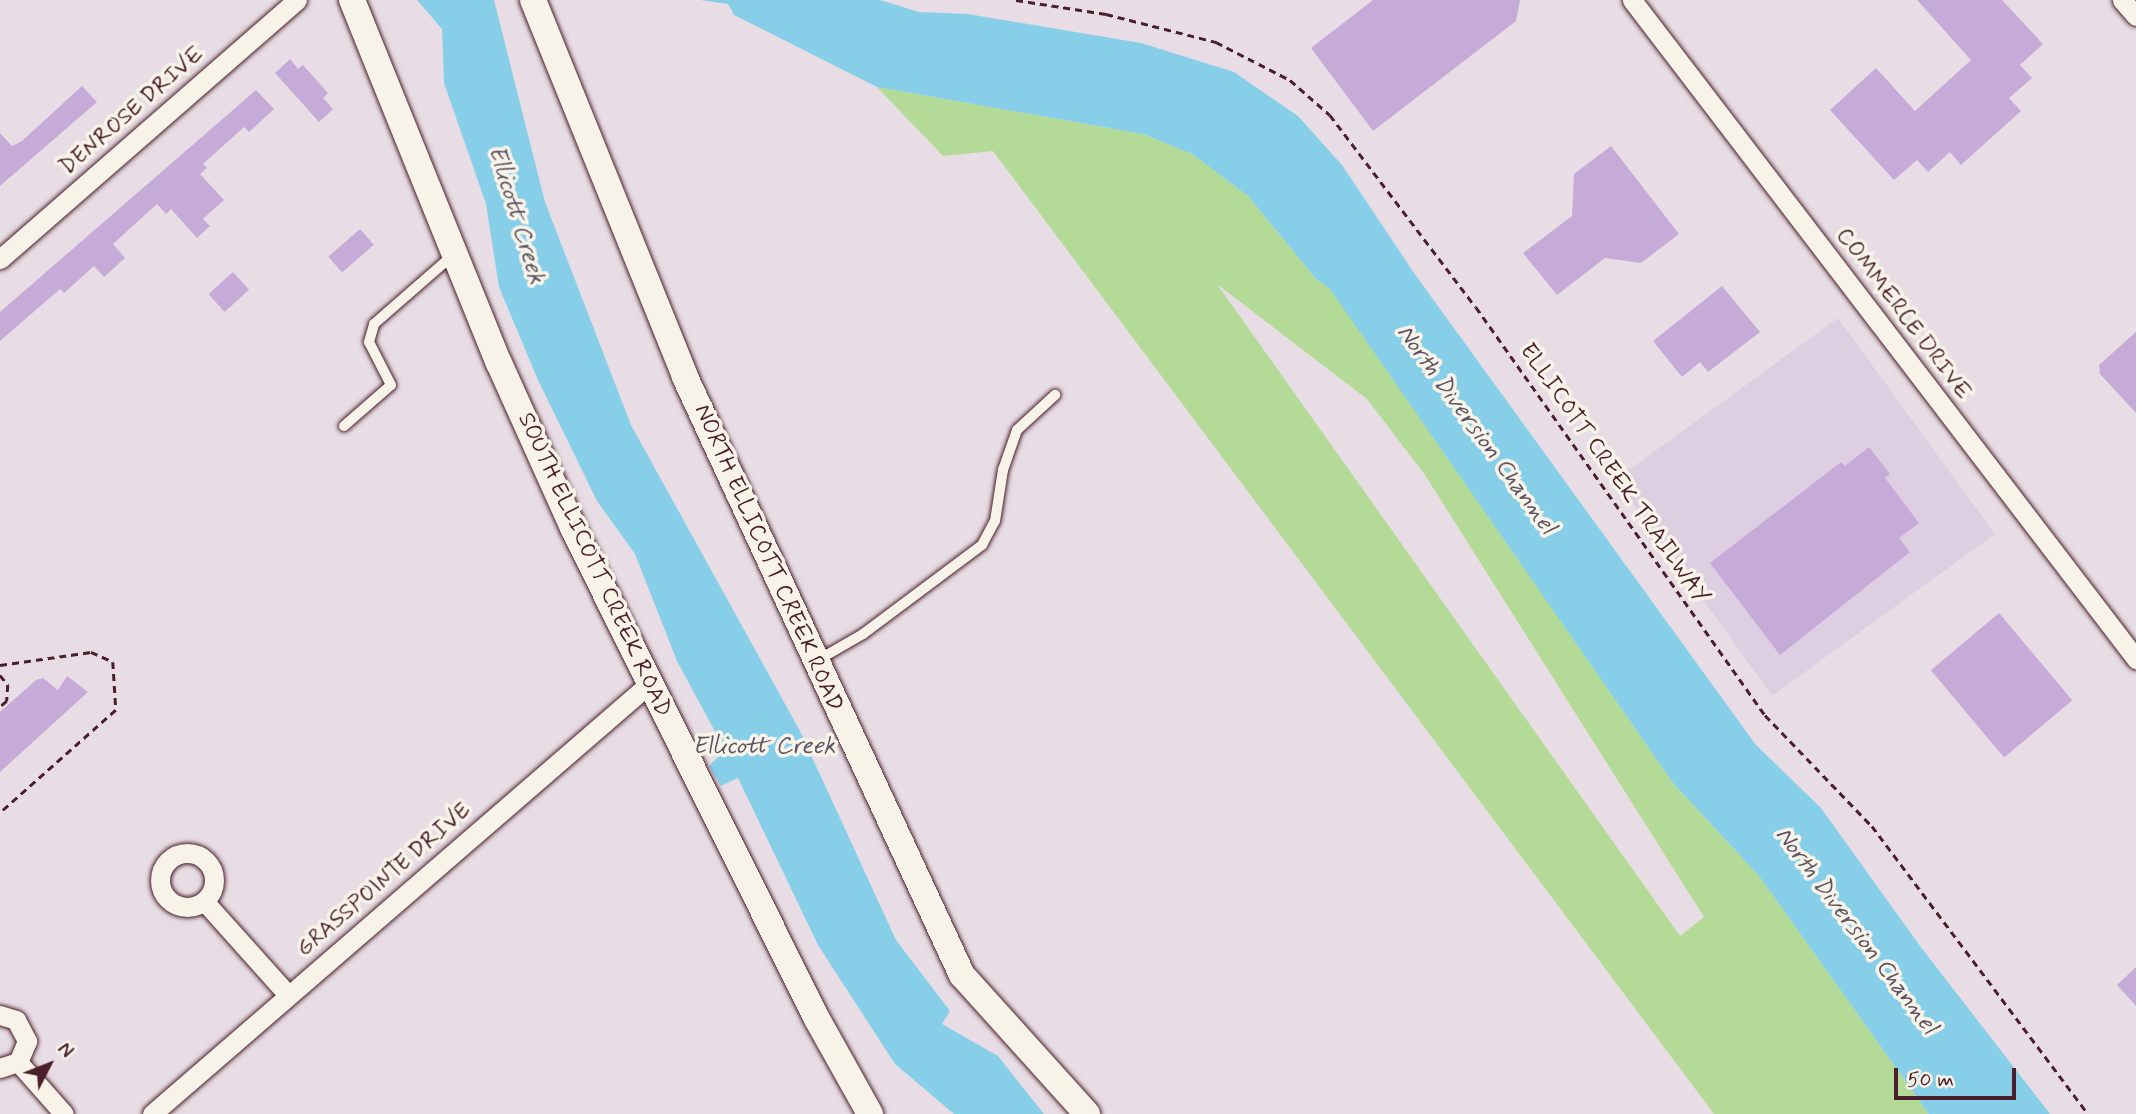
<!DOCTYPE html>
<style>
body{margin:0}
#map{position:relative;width:2136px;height:1114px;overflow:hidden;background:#e8dde4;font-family:Mynerve,sans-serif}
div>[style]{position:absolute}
.built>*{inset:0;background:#decee1;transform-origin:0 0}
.green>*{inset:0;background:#b3db97}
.water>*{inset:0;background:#87cfe8}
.building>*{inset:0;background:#c6abd9;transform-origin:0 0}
.path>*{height:2.5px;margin-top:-1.25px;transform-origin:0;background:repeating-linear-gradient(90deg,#4a1f2b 0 7px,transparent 0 12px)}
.roads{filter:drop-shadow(0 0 2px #4a1f2b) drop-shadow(0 0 2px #4a1f2b)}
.lane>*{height:10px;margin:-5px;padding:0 5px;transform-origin:5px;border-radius:5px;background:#f7f3e8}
.street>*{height:19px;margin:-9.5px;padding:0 9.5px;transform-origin:9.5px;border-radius:9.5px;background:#f7f3e8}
.street>.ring{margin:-9.5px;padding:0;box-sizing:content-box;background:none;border:19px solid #f7f3e8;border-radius:50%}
.secondary>*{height:26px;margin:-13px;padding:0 13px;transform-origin:13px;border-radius:13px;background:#f7f3e8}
span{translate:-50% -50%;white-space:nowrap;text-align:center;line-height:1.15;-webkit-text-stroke:7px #f7f3e8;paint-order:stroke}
.street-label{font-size:23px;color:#4a1f2b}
.water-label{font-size:24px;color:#5c5464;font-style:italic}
.north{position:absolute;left:14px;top:1030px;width:70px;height:70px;-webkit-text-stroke:5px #f7f3e8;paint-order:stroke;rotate:48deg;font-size:19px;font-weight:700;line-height:28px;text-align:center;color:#4a1f2b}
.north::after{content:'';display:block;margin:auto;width:24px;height:32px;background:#4a1f2b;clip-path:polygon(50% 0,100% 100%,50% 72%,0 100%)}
.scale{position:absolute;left:1894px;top:1068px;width:122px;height:32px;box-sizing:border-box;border:4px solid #4a1f2b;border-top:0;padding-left:9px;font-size:21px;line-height:24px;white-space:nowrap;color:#4a1f2b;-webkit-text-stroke:5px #f7f3e8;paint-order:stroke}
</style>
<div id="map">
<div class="built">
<div style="left:1838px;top:318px;width:267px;height:275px;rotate:54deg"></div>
</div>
<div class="green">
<div style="clip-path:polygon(evenodd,877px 87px,1143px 134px,1192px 154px,1248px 196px,1316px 279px,1330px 288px,1673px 783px,1759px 876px,1929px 1114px,1714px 1114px,993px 151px,943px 156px,877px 87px,1217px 284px,1367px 399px,1425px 475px,1704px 917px,1680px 936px,1217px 284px)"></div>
</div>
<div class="water">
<div style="clip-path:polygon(417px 0,494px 0,545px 202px,631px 425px,800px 731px,896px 940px,950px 1011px,942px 1024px,998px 1056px,1044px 1114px,954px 1114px,895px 1064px,818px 945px,738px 778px,721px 786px,709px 766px,725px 750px,677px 661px,635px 554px,597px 501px,538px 380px,499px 287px,486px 204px,444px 83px,442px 29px)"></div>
<div style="clip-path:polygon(700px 0,880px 0,919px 12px,968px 14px,1141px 43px,1234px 72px,1298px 116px,1342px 165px,1414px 273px,1756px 745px,1821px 808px,1920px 946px,2050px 1114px,1929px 1114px,1759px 876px,1673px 783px,1330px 289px,1316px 279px,1248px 196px,1192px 154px,1143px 134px,877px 87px,734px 15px,728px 4px)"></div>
</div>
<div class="building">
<div style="clip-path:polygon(1373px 0,1520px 0,1516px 21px,1373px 131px,1311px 48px)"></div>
<div style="clip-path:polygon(1917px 0,2002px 0,2043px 44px,2020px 65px,2032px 78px,2009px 98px,2021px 111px,1961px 165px,1950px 152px,1928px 172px,1917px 160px,1894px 180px,1830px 110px,1876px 68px,1915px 111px,1971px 60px)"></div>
<div style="clip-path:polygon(290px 59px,298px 69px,303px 65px,328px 93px,323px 98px,333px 109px,319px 122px,275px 73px)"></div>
<div style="clip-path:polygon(82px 86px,97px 102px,0 186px,0 133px,12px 146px,22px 141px)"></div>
<div style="clip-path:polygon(256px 90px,274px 109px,249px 132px,244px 127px,203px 164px,207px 168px,200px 174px,224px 200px,203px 219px,210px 226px,197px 238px,171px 209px,166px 214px,157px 204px,113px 244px,125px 258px,104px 277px,94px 266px,64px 293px,60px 289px,0 341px,0 312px)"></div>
<div style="clip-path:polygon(1611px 146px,1679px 234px,1641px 263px,1605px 258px,1557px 295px,1523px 253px,1572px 216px,1574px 174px)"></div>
<div style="left:360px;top:229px;width:21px;height:42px;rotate:49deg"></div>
<div style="left:233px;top:272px;width:24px;height:33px;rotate:48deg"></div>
<div style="clip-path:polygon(1722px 286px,1760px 332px,1708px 372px,1700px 362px,1682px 377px,1653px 341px)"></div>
<div style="clip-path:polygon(2136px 332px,2136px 413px,2100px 374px,2099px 365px)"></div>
<div style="clip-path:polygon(1869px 447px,1890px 474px,1885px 478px,1919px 523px,1899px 538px,1910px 552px,1780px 655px,1710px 563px,1841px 462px,1845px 466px)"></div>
<div style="left:1999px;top:613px;width:114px;height:89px;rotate:50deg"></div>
<div style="clip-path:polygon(67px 676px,88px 692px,0 772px,0 712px,36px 680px,43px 678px,58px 690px)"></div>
<div style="clip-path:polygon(2136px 967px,2136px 1006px,2117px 985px)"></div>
</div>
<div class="path">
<div style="left:1016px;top:0;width:91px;rotate:8.8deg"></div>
<div style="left:1106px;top:14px;width:114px;rotate:14.3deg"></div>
<div style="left:1216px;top:42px;width:83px;rotate:27.2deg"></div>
<div style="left:1290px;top:80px;width:53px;rotate:41.2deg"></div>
<div style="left:1330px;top:115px;width:241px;rotate:52.8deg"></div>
<div style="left:1476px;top:307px;width:500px;rotate:54.7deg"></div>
<div style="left:1765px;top:715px;width:154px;rotate:46.1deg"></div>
<div style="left:1872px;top:826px;width:360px;rotate:53.1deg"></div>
<div style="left:0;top:665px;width:92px;rotate:-8.1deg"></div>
<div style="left:91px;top:652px;width:24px;rotate:24deg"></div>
<div style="left:113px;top:662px;width:48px;rotate:86.4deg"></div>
<div style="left:116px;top:710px;width:155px;rotate:138.4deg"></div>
<div style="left:0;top:675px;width:13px;rotate:51deg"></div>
<div style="left:8px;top:685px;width:16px;rotate:94deg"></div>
<div style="left:7px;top:701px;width:9px;rotate:139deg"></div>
</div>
<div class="roads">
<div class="lane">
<div style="left:344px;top:426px;width:62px;rotate:-41.1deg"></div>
<div style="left:391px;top:385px;width:48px;rotate:-117.1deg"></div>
<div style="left:369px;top:342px;width:19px;rotate:-74deg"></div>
<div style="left:374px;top:324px;width:103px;rotate:-41.1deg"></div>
<div style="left:818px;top:660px;width:52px;rotate:-30deg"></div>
<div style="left:863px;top:634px;width:149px;rotate:-36.8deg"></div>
<div style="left:982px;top:545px;width:27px;rotate:-62deg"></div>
<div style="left:995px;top:521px;width:52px;rotate:-81.1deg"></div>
<div style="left:1003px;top:470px;width:42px;rotate:-70.7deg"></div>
<div style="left:1017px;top:430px;width:52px;rotate:-42.6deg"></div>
</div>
<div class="street">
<div style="left:1632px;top:0;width:830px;rotate:52.59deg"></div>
<div style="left:2122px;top:0;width:21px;rotate:49deg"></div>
<div style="left:0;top:259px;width:394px;rotate:-41.1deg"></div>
<div class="ring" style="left:160px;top:853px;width:35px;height:35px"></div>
<div style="left:204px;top:901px;width:126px;rotate:48.2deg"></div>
<div style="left:0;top:1015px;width:17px;rotate:17deg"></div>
<div style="left:16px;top:1020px;width:24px;rotate:62deg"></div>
<div style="left:27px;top:1041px;width:23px;rotate:113deg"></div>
<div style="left:18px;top:1062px;width:19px;rotate:162deg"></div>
<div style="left:18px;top:1062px;width:69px;rotate:48.5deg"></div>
<div style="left:152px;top:1114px;width:657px;rotate:-40.87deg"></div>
</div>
<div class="secondary">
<div style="left:352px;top:0;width:392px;rotate:68deg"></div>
<div style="left:499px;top:363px;width:181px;rotate:65.8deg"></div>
<div style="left:573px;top:528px;width:548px;rotate:63.58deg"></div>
<div style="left:817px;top:1019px;width:109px;rotate:60.8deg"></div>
<div style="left:533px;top:0;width:406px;rotate:68deg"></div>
<div style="left:685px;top:377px;width:659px;rotate:65.15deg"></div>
<div style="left:962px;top:975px;width:187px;rotate:48deg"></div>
</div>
</div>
<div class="street-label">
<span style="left:132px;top:111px;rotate:-41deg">DENROSE DRIVE</span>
<span style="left:1903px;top:314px;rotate:53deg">COMMERCE DRIVE</span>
<span style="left:1614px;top:474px;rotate:55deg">ELLICOTT CREEK TRAILWAY</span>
<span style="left:768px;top:558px;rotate:66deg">NORTH ELLICOTT CREEK ROAD</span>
<span style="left:594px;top:565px;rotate:65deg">SOUTH ELLICOTT CREEK ROAD</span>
<span style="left:384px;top:880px;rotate:-41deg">GRASSPOINTE DRIVE</span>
</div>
<div class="water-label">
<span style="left:516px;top:215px;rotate:73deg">Ellicott Creek</span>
<span style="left:1476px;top:430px;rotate:54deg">North Diversion Channel</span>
<span style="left:764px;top:747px">Ellicott Creek</span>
<span style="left:1856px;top:931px;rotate:53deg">North Diversion Channel</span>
</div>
<div class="north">N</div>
<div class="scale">50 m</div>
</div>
